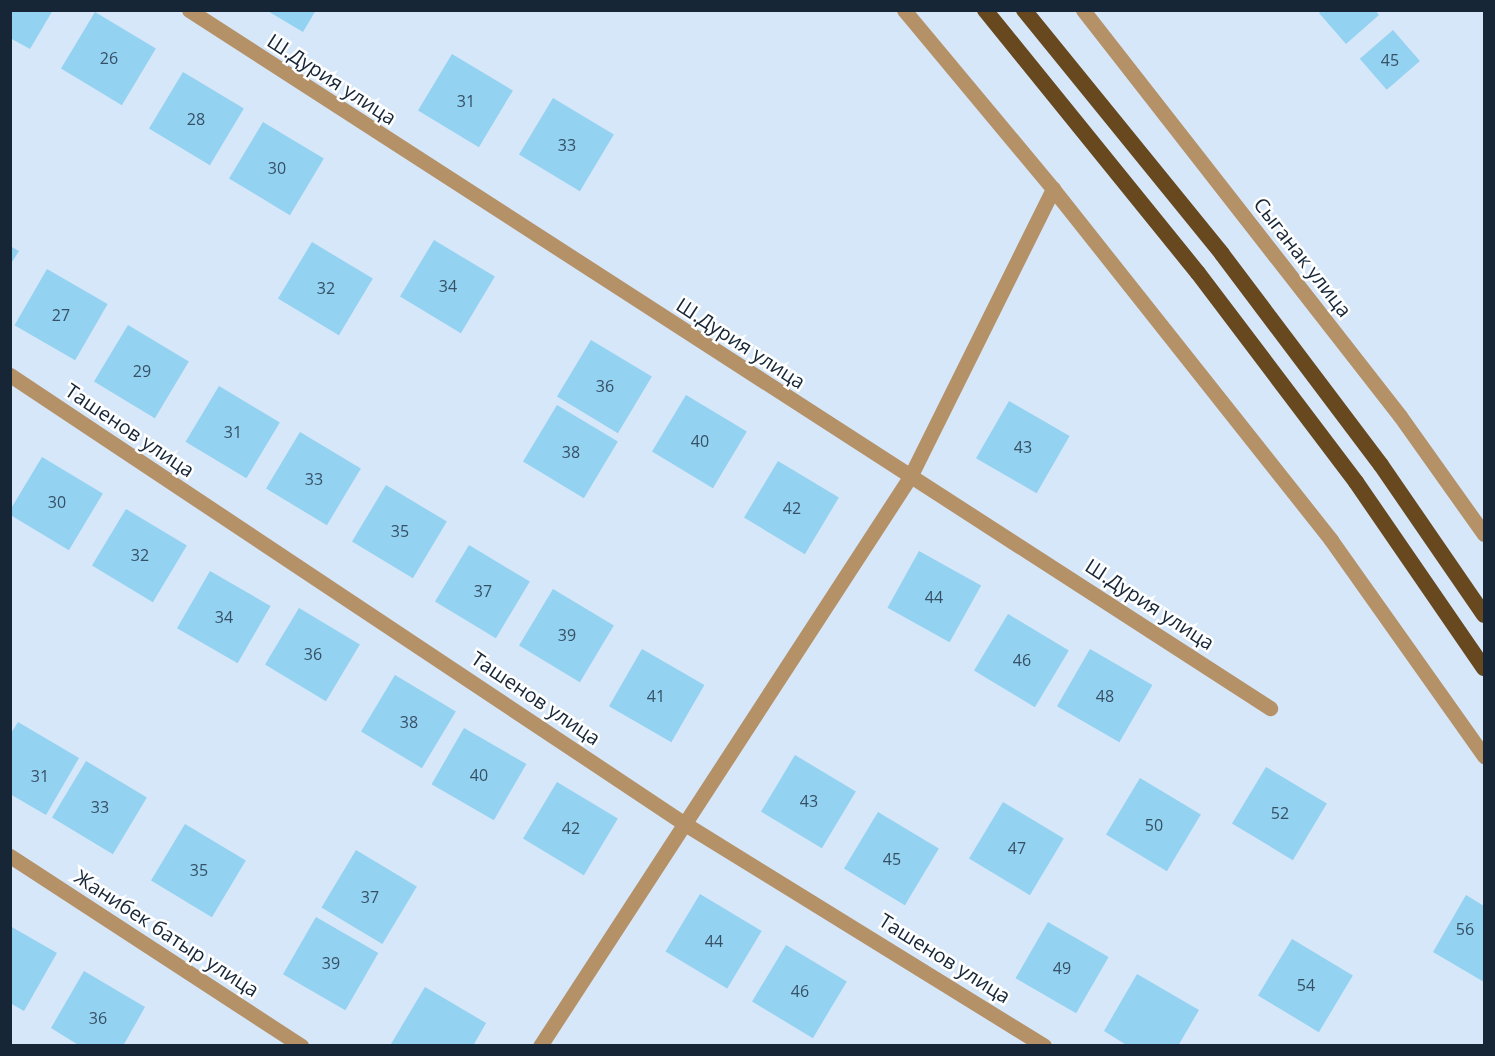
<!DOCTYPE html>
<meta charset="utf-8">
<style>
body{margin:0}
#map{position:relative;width:1495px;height:1056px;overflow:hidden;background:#d6e7f9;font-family:"Open Sans",sans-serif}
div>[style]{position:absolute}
.building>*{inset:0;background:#94d2f1;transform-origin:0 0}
.minor>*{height:15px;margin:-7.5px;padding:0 7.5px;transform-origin:7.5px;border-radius:7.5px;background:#b59168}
.trunk>*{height:16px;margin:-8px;padding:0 8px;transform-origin:8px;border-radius:8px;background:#68481e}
span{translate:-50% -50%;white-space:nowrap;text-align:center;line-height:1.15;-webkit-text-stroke:5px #fff;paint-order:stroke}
.number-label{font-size:16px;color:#365166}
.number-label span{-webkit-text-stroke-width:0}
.street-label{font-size:20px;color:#162637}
.frame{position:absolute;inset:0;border:12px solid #162637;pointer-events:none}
</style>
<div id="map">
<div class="building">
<div style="clip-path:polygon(10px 10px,53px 10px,30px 49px,10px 38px)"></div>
<div style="clip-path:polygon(266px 10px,316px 10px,303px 32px)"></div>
<div style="clip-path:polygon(1322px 10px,1375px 10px,1379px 15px,1346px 44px,1319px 13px)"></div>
<div style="left:95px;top:12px;width:71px;height:66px;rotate:31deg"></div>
<div style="left:1393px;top:30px;width:41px;height:44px;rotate:49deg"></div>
<div style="left:452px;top:54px;width:71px;height:66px;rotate:31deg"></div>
<div style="left:183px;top:72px;width:71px;height:66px;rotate:31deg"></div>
<div style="left:553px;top:98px;width:71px;height:66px;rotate:31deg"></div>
<div style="left:263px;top:122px;width:71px;height:66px;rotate:31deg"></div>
<div style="left:434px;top:240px;width:71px;height:66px;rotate:31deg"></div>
<div style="left:312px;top:242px;width:71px;height:66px;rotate:31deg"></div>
<div style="clip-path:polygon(10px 246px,19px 251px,10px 265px)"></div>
<div style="left:47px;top:269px;width:70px;height:65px;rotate:30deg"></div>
<div style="left:128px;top:325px;width:71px;height:66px;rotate:31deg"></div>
<div style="left:591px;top:340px;width:71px;height:66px;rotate:31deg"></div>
<div style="left:219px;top:386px;width:71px;height:65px;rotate:31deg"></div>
<div style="left:686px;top:395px;width:71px;height:66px;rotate:31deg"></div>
<div style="left:1009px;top:401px;width:70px;height:66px;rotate:30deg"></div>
<div style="left:557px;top:405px;width:71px;height:66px;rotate:31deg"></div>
<div style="left:300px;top:432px;width:71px;height:66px;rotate:31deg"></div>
<div style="left:42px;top:457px;width:71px;height:66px;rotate:31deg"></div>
<div style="left:778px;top:461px;width:71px;height:66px;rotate:31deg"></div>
<div style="left:386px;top:485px;width:71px;height:66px;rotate:31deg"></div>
<div style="left:126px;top:509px;width:71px;height:66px;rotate:31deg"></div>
<div style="left:469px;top:545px;width:71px;height:66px;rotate:31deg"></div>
<div style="left:919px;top:551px;width:71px;height:65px;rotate:29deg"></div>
<div style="left:210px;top:571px;width:70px;height:66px;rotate:30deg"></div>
<div style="left:553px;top:589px;width:71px;height:66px;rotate:31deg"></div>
<div style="left:299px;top:608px;width:71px;height:66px;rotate:31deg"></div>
<div style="left:1008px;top:614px;width:71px;height:66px;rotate:31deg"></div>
<div style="left:642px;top:649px;width:72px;height:66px;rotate:30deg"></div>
<div style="left:1090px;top:649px;width:72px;height:66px;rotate:30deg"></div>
<div style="left:395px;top:675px;width:71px;height:66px;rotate:31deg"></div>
<div style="clip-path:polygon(18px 722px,79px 758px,46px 815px,10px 794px,10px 735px)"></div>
<div style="left:464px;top:728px;width:72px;height:65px;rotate:30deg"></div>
<div style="left:795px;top:755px;width:71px;height:66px;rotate:31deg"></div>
<div style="left:86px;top:761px;width:71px;height:66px;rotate:31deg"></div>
<div style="left:1266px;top:767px;width:71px;height:66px;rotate:31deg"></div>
<div style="left:1140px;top:778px;width:71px;height:66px;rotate:31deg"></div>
<div style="left:557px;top:782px;width:71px;height:66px;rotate:31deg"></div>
<div style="left:1003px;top:802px;width:71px;height:66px;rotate:31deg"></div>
<div style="left:878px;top:812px;width:71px;height:66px;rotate:31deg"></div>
<div style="left:185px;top:824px;width:71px;height:66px;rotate:31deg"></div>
<div style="left:356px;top:850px;width:71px;height:67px;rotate:31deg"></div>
<div style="left:700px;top:894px;width:72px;height:67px;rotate:31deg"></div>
<div style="clip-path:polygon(1466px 895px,1484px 906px,1484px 982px,1433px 952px)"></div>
<div style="left:316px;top:917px;width:72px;height:66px;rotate:30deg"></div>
<div style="left:1048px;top:922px;width:70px;height:65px;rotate:30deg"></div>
<div style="clip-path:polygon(10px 926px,57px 953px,24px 1011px,10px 1003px)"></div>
<div style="left:1292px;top:939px;width:71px;height:66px;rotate:31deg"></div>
<div style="left:786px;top:945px;width:71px;height:66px;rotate:31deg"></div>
<div style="clip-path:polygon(84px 971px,145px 1007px,123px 1046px,80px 1046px,51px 1028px)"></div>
<div style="clip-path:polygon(1137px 974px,1199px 1010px,1178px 1046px,1128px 1046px,1104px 1031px)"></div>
<div style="clip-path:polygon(425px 987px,486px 1023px,473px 1046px,391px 1044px)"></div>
</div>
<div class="minor">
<div style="left:189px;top:10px;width:1287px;rotate:32.85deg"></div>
<div style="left:904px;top:10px;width:233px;rotate:50.2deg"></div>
<div style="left:1053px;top:189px;width:448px;rotate:51.6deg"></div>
<div style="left:1331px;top:540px;width:265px;rotate:54.7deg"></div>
<div style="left:1083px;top:10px;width:515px;rotate:52.02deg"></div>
<div style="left:1400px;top:416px;width:145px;rotate:54.6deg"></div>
<div style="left:10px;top:375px;width:811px;rotate:33.63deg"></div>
<div style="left:685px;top:824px;width:422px;rotate:31.7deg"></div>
<div style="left:10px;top:856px;width:348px;rotate:33.1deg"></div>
<div style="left:540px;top:1046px;width:679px;rotate:-56.97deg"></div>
<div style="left:910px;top:477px;width:322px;rotate:-63.6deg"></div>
</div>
<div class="trunk">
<div style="left:985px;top:10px;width:338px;rotate:51deg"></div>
<div style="left:1198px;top:273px;width:262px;rotate:52.9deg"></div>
<div style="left:1356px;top:482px;width:226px;rotate:55.5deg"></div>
<div style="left:1024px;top:10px;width:314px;rotate:50.9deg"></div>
<div style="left:1222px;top:254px;width:264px;rotate:53deg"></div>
<div style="left:1381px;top:465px;width:182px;rotate:55.5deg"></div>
</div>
<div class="number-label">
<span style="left:109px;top:58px">26</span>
<span style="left:1390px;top:60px">45</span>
<span style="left:466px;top:101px">31</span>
<span style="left:196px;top:119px">28</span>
<span style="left:567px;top:145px">33</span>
<span style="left:277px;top:168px">30</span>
<span style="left:448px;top:286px">34</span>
<span style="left:326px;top:288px">32</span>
<span style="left:61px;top:315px">27</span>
<span style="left:142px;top:371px">29</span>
<span style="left:605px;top:386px">36</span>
<span style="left:233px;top:432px">31</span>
<span style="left:700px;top:441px">40</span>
<span style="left:1023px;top:447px">43</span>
<span style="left:571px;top:452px">38</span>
<span style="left:314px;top:479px">33</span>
<span style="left:57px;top:502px">30</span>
<span style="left:792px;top:508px">42</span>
<span style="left:400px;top:531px">35</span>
<span style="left:140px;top:555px">32</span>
<span style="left:483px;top:591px">37</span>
<span style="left:934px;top:597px">44</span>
<span style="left:224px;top:617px">34</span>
<span style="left:567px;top:635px">39</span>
<span style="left:313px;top:654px">36</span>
<span style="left:1022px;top:660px">46</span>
<span style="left:656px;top:696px">41</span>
<span style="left:1105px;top:696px">48</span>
<span style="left:409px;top:722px">38</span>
<span style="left:479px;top:775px">40</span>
<span style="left:40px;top:776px">31</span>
<span style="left:809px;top:801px">43</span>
<span style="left:100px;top:807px">33</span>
<span style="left:1280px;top:813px">52</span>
<span style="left:1154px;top:825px">50</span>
<span style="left:571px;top:828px">42</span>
<span style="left:1017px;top:848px">47</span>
<span style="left:892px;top:859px">45</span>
<span style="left:199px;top:870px">35</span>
<span style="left:370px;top:897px">37</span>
<span style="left:1465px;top:929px">56</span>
<span style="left:714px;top:941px">44</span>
<span style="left:331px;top:963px">39</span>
<span style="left:1062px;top:968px">49</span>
<span style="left:1306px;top:985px">54</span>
<span style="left:800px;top:991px">46</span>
<span style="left:98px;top:1018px">36</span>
</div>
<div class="street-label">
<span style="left:332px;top:79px;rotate:33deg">Ш.Дурия улица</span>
<span style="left:1303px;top:257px;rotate:52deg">Сыганак улица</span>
<span style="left:741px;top:343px;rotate:33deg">Ш.Дурия улица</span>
<span style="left:130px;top:430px;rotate:34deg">Ташенов улица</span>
<span style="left:1150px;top:604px;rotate:33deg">Ш.Дурия улица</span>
<span style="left:536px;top:698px;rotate:34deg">Ташенов улица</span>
<span style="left:167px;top:933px;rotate:33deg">Жанибек батыр улица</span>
<span style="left:945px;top:958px;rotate:32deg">Ташенов улица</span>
</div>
<div class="frame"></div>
</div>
